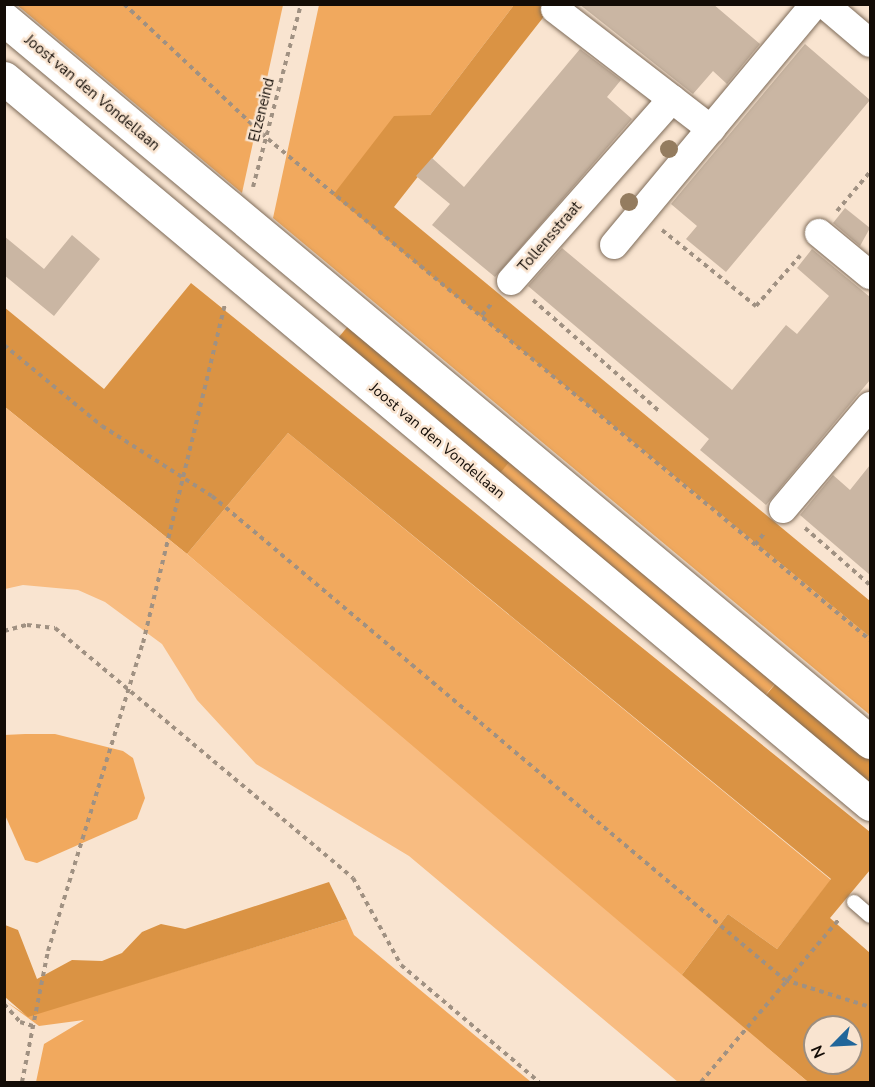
<!DOCTYPE html>
<style>
body{margin:0}
#map{position:relative;width:875px;height:1087px;overflow:hidden;background:#f9e4d0;font-family:"Nunito Sans",sans-serif}
div>[style]{position:absolute}
.green>*{inset:0;background:#f1a95e;transform-origin:0 0}
.forest>*{inset:0;background:#da9344;transform-origin:0 0}
.water>*{inset:0;background:#f8bc81}
.building>*{inset:0;background:#cab6a3}
.path>*{height:4px;margin-top:-2px;transform-origin:0;background:repeating-linear-gradient(90deg,#a09182 0 4.5px,transparent 0 9px)}
.roads{filter:drop-shadow(0 0 2px #7d6b59) drop-shadow(0 0 2px #7d6b59)}
.service>*{height:14px;margin:-7px;padding:0 7px;transform-origin:7px;border-radius:7px;background:#fff}
.minor>*{height:28px;margin:-14px;padding:0 14px;transform-origin:14px;border-radius:14px;background:#fff}
.tertiary>*{height:33px;margin:-16.5px;padding:0 16.5px;transform-origin:16.5px;border-radius:16.5px;background:#fff}
.trees>*{width:18px;height:18px;margin:-9px;border-radius:50%;background:#947c5f}
span{translate:-50% -50%;white-space:nowrap;text-align:center;line-height:1.15;-webkit-text-stroke:5px #f9e4d0;paint-order:stroke}
.street-label{font-size:15px;color:#130c06}
.frame{position:absolute;inset:0;border:6px solid #130c06;pointer-events:none}
.north{position:absolute;left:803px;top:1015px;width:60px;height:60px;box-sizing:border-box;background:#f9e4d0;border:2px solid #9d8e7f;border-radius:50%;rotate:246deg;font-size:16px;font-weight:700;line-height:24px;text-align:center;color:#130c06}
.north::after{content:'';display:block;margin:auto;width:21px;height:27px;background:#21669a;clip-path:polygon(50% 0,100% 100%,50% 72%,0 100%)}
</style>
<div id="map">
<div class="green">
<div style="clip-path:polygon(17px 5px,283px 5px,242px 193px)"></div>
<div style="clip-path:polygon(319px 5px,514px 5px,430px 115px,334px 195px,870px 637px,870px 715px,273px 218px)"></div>
<div style="clip-path:polygon(288px 433px,831px 880px,777px 949px,728px 914px,681px 976px,187px 554px)"></div>
<div style="left:511px;top:460px;width:346px;height:22px;rotate:40deg"></div>
<div style="clip-path:polygon(25px 734px,55px 734px,123px 751px,133px 758px,145px 798px,137px 819px,37px 863px,25px 860px,5px 815px,4px 735px)"></div>
<div style="clip-path:polygon(347px 919px,354px 935px,531px 1082px,36px 1082px,44px 1044px,84px 1020px,39px 1026px,5px 1001px,28px 1016px)"></div>
</div>
<div class="forest">
<div style="clip-path:polygon(514px 5px,553px 5px,394px 207px,870px 601px,870px 637px,333px 195px,394px 116px,430px 115px)"></div>
<div style="clip-path:polygon(evenodd,191px 283px,870px 832px,870px 870px,830px 918px,870px 953px,870px 1082px,808px 1082px,681px 976px,728px 914px,777px 949px,831px 879px,288px 433px,187px 554px,5px 407px,4px 307px,104px 389px,191px 283px,815px 1027px,851px 1027px,851px 1063px,815px 1063px,815px 1027px)"></div>
<div style="left:349px;top:325px;width:211px;height:22px;rotate:40deg"></div>
<div style="clip-path:polygon(777px 682px,870px 760px,870px 790px,762px 700px)"></div>
<div style="clip-path:polygon(329px 882px,347px 919px,28px 1017px,5px 997px,5px 925px,18px 930px,37px 979px,72px 960px,102px 961px,122px 953px,142px 932px,161px 924px,185px 929px)"></div>
</div>
<div class="water">
<div style="clip-path:polygon(5px 407px,187px 554px,808px 1082px,678px 1082px,409px 856px,256px 764px,197px 700px,162px 644px,105px 602px,78px 590px,23px 585px,5px 589px)"></div>
</div>
<div class="building">
<div style="clip-path:polygon(579px 4px,713px 4px,760px 44px,727px 84px,713px 71px,693px 94px)"></div>
<div style="clip-path:polygon(805px 44px,870px 100px,726px 272px,686px 239px,697px 226px,671px 204px)"></div>
<div style="clip-path:polygon(580px 49px,621px 80px,607px 97px,632px 119px,495px 277px,432px 225px,450px 204px,416px 176px,432px 158px,464px 187px)"></div>
<div style="clip-path:polygon(845px 208px,870px 228px,860px 246px,833px 223px)"></div>
<div style="clip-path:polygon(72px 235px,100px 259px,54px 316px,4px 275px,4px 236px,44px 269px)"></div>
<div style="clip-path:polygon(562px 248px,732px 390px,786px 325px,797px 334px,829px 296px,797px 268px,812px 249px,870px 297px,870px 380px,766px 505px,700px 450px,709px 439px,528px 286px)"></div>
<div style="clip-path:polygon(870px 465px,870px 575px,800px 515px,833px 475px,850px 490px)"></div>
</div>
<div class="path">
<div style="left:124px;top:4px;width:197px;rotate:43.2deg"></div>
<div style="left:268px;top:139px;width:783px;rotate:39.77deg"></div>
<div style="left:253px;top:187px;width:189px;rotate:-75.3deg"></div>
<div style="left:837px;top:211px;width:51px;rotate:-49.8deg"></div>
<div style="left:662px;top:230px;width:121px;rotate:39deg"></div>
<div style="left:756px;top:306px;width:67px;rotate:-48.7deg"></div>
<div style="left:533px;top:300px;width:169px;rotate:41.4deg"></div>
<div style="left:482px;top:315px;width:17px;rotate:-50deg"></div>
<div style="left:4px;top:345px;width:127px;rotate:39.6deg"></div>
<div style="left:102px;top:426px;width:130px;rotate:32.5deg"></div>
<div style="left:212px;top:496px;width:750px;rotate:40.19deg"></div>
<div style="left:785px;top:980px;width:89px;rotate:17.6deg"></div>
<div style="left:805px;top:528px;width:86px;rotate:41.2deg"></div>
<div style="left:755px;top:545px;width:16px;rotate:-52deg"></div>
<div style="left:4px;top:631px;width:24px;rotate:-15deg"></div>
<div style="left:27px;top:625px;width:28px;rotate:6deg"></div>
<div style="left:55px;top:628px;width:389px;rotate:40deg"></div>
<div style="left:353px;top:878px;width:99px;rotate:61.1deg"></div>
<div style="left:401px;top:965px;width:181px;rotate:40.3deg"></div>
<div style="left:4px;top:1004px;width:24px;rotate:48deg"></div>
<div style="left:20px;top:1022px;width:14px;rotate:17deg"></div>
<div style="left:22px;top:1082px;width:134px;rotate:-78.8deg"></div>
<div style="left:48px;top:951px;width:322px;rotate:-72.9deg"></div>
<div style="left:143px;top:643px;width:348px;rotate:-76.4deg"></div>
<div style="left:701px;top:1082px;width:215px;rotate:-49.7deg"></div>
</div>
<div class="roads">
<div class="service">
<div style="left:854px;top:902px;width:21px;rotate:41deg"></div>
</div>
<div class="minor">
<div style="left:824px;top:4px;width:60px;rotate:40.3deg"></div>
<div style="left:555px;top:9px;width:197px;rotate:37.6deg"></div>
<div style="left:819px;top:233px;width:66px;rotate:39.5deg"></div>
<div style="left:614px;top:245px;width:314px;rotate:-50.2deg"></div>
<div style="left:511px;top:281px;width:243px;rotate:-48.5deg"></div>
<div style="left:783px;top:509px;width:135px;rotate:-49.8deg"></div>
</div>
<div class="tertiary">
<div style="left:4px;top:19px;width:1128px;rotate:39.86deg"></div>
<div style="left:4px;top:78px;width:1130px;rotate:39.97deg"></div>
</div>
</div>
<div class="trees">
<div style="left:669px;top:149px"></div>
<div style="left:629px;top:202px"></div>
</div>
<div class="street-label">
<span style="left:92px;top:93px;rotate:40deg">Joost van den Vondellaan</span>
<span style="left:262px;top:110px;rotate:-76deg">Elzeneind</span>
<span style="left:550px;top:237px;rotate:-49deg">Tollensstraat</span>
<span style="left:437px;top:441px;rotate:40deg">Joost van den Vondellaan</span>
</div>
<div class="frame"></div>
<div class="north">N</div>
</div>
